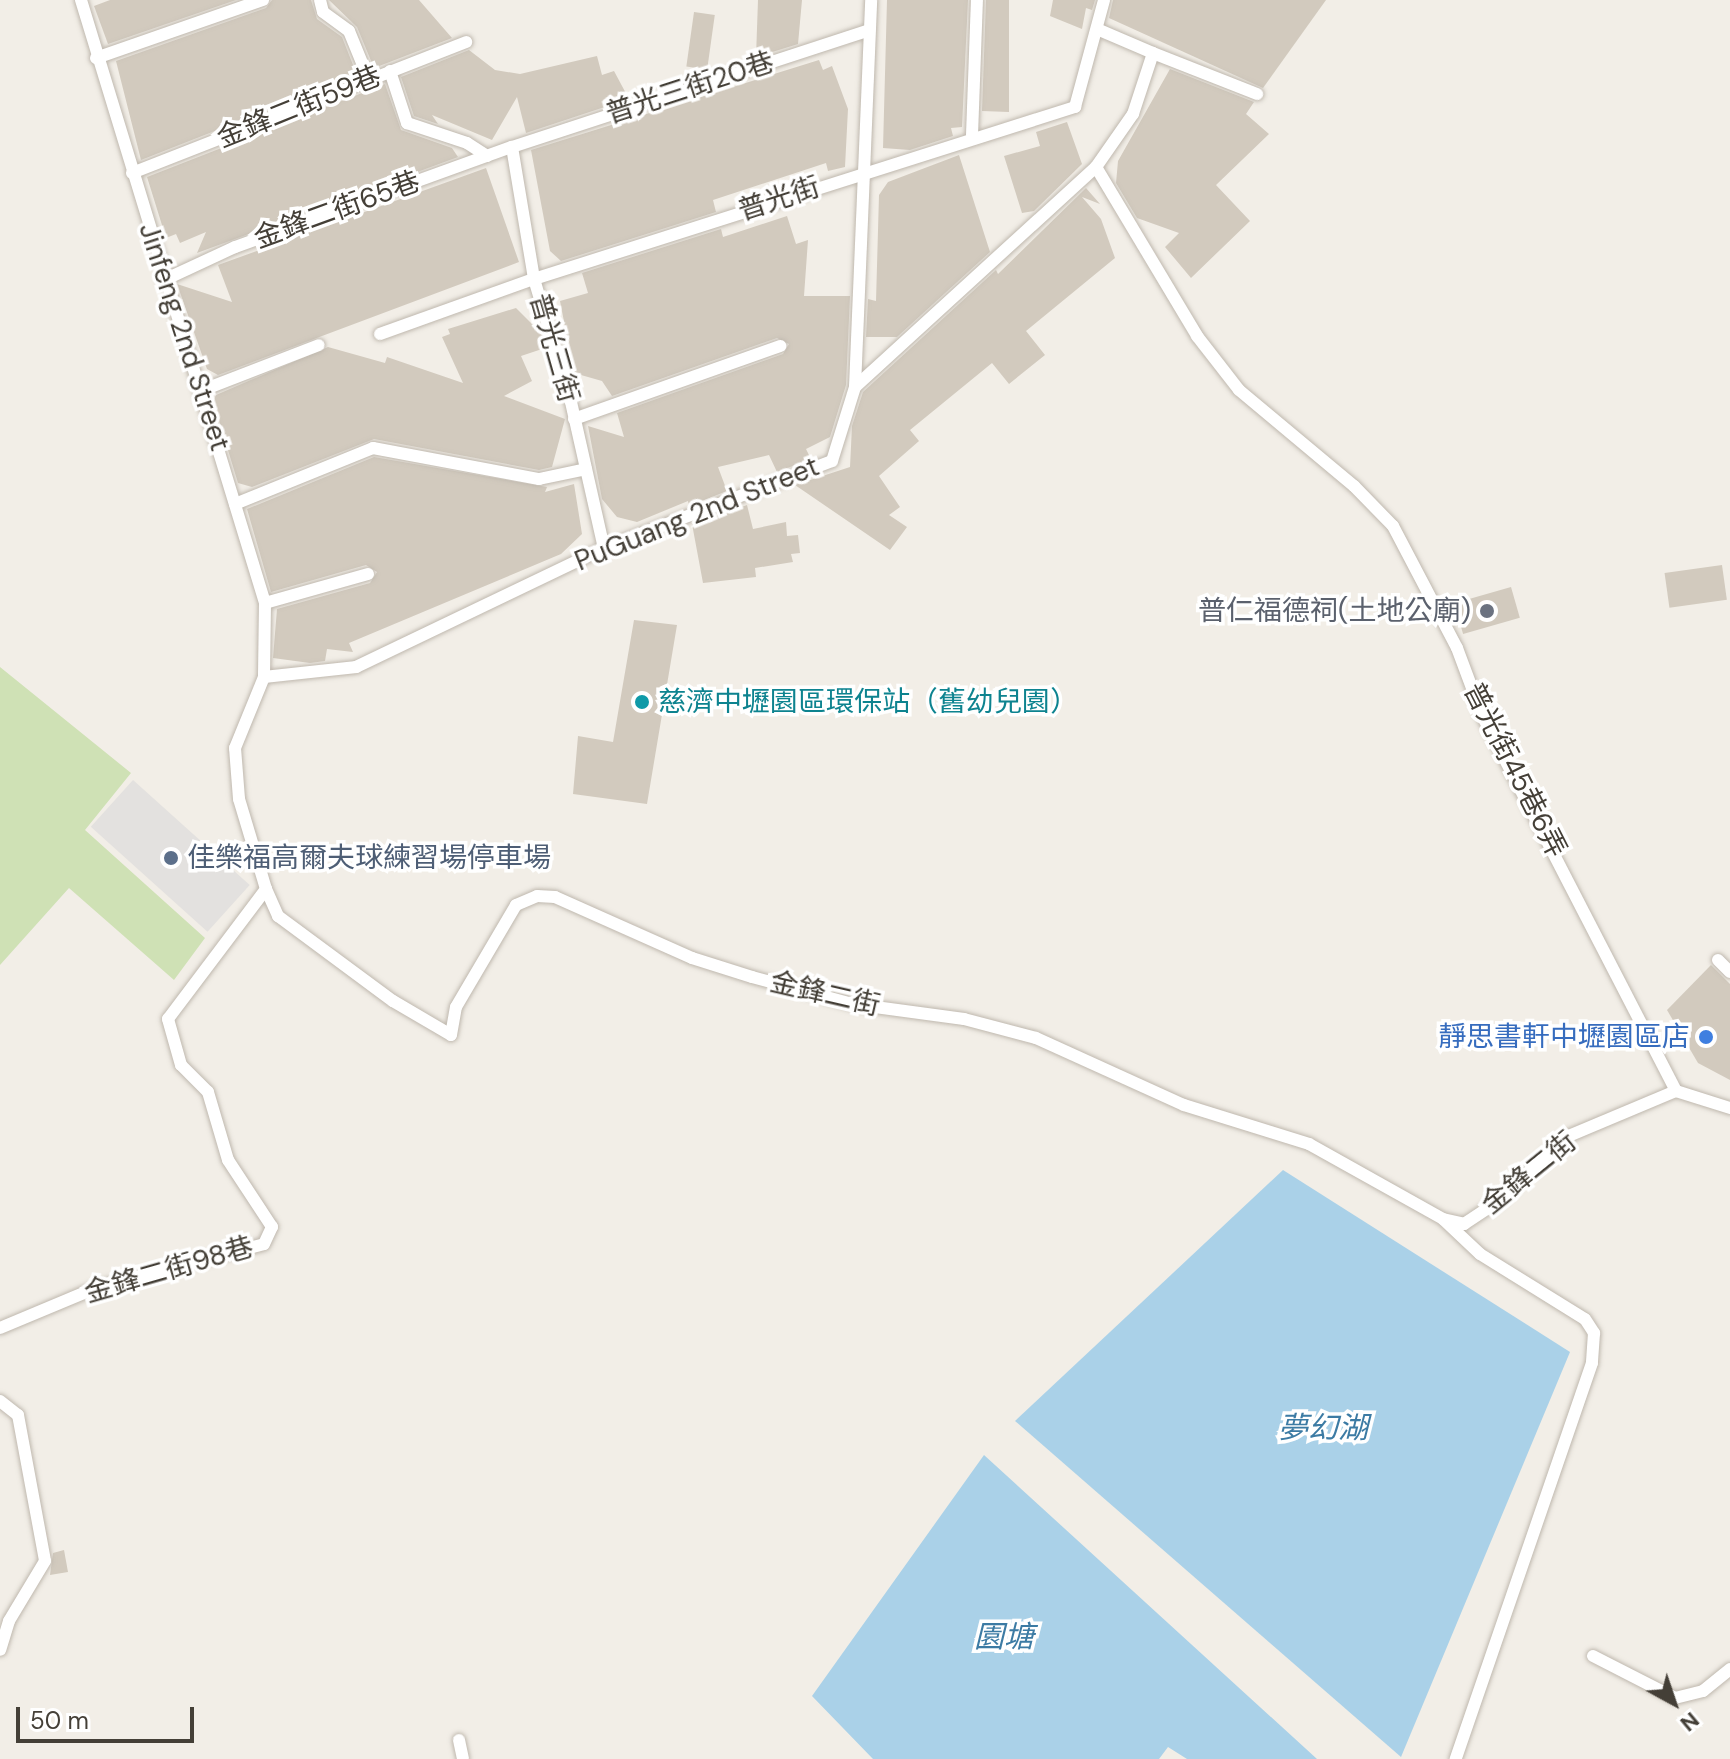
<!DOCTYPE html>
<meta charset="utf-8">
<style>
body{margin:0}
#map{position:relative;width:1730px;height:1759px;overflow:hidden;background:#f2eee7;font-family:"DM Sans","Noto Sans TC",sans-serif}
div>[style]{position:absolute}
.green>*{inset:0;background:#cfe1b5}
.parking>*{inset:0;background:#e3e1df;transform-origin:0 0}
.water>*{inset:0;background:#aad1e8}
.building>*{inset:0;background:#d2cabe;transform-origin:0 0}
.roads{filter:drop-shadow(0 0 2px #bfb8ae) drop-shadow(0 0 2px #bfb8ae)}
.service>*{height:12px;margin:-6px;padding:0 6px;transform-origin:6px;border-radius:6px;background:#fff}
.dots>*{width:22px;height:22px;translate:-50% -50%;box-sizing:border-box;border:4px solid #fff;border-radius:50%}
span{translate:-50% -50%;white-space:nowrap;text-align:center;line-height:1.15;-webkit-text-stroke:7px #fff;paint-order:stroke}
.street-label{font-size:28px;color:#443f37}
.worship-label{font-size:28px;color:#5b616d}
.right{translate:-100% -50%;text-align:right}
.culture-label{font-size:28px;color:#0d838f}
.left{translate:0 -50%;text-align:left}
.service-label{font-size:28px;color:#4e5e75}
.shop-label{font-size:28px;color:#366cbe}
.water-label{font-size:30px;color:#3c7ba4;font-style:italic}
.north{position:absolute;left:1634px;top:1663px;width:80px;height:80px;-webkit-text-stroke:6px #fff;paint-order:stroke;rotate:140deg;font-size:22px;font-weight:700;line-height:32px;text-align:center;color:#443f37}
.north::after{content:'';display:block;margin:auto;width:28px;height:36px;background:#443f37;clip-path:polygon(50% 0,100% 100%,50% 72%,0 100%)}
.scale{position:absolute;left:16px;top:1707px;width:178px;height:36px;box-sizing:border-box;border:4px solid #443f37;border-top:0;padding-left:10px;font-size:24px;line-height:28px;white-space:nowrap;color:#443f37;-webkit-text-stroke:6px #fff;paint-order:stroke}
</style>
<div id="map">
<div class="green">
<div style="clip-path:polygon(0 667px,131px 773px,85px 830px,205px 938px,174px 980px,69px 888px,0 965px)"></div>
</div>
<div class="parking">
<div style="left:133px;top:780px;width:157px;height:63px;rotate:42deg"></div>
</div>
<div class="water">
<div style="clip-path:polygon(1283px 1170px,1570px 1352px,1401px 1757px,1015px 1421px)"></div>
<div style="clip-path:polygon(984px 1455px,1317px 1759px,1187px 1759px,1168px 1747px,1159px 1759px,873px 1759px,812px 1696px)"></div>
</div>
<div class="building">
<div style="clip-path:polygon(110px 0,236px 0,108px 44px,94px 6px)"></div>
<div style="clip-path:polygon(272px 0,311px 0,317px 19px,342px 37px,357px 75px,141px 160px,116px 61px,266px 8px)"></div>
<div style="clip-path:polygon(329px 0,419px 0,452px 38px,374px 68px,357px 27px)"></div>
<div style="clip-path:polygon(758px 0,802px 0,798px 44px,756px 57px)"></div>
<div style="clip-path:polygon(887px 0,968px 0,962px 127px,951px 128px,953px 136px,910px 150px,883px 148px)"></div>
<div style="clip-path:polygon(986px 0,1009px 0,1009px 112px,982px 111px)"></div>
<div style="clip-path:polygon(1053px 0,1095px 0,1092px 10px,1086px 8px,1082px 29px,1050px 16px)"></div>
<div style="clip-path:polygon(1113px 0,1326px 0,1263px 88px,1109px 18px)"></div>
<div style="left:694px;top:12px;width:21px;height:55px;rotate:8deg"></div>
<div style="clip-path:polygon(469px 50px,495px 70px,520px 74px,597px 56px,602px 75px,614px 71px,629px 99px,526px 133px,517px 97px,492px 140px,432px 115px,438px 124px,414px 116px,401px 77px)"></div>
<div style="clip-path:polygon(819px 60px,823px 70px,832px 66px,848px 109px,845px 167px,828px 171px,826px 163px,713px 200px,716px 212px,561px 261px,550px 251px,531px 150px)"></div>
<div style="clip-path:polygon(1170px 69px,1254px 102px,1246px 114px,1269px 134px,1216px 185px,1250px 221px,1191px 278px,1165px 247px,1179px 233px,1137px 218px,1116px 183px,1118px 161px)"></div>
<div style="clip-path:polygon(385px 84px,401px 130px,452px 148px,458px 157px,197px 253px,206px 232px,180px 243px,176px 234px,166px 238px,147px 177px)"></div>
<div style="clip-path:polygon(1067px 122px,1082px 164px,1034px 211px,1022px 213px,1004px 156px,1040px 146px,1036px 132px)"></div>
<div style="clip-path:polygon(959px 155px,990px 252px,897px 337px,866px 337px,868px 299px,876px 301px,879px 195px,888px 182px)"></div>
<div style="clip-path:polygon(486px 168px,519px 262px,218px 375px,207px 369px,177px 284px,232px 302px,218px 265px)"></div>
<div style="clip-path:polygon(1086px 188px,1100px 204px,1082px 197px,1101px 219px,1115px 258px,1026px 331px,1045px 355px,1009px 384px,992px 363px,910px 430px,919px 441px,879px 476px,900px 507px,889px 515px,907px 527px,890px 550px,795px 485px,850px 467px,852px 426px,863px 392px,996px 270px,998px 274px)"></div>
<div style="clip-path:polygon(787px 216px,796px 244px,808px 240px,804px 296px,850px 296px,846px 385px,830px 437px,806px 449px,811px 459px,777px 472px,769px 455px,718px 467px,727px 491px,689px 506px,688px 501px,637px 522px,617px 517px,602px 499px,588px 426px,624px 437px,617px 413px,783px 354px,789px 344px,777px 338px,612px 396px,602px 381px,574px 373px,560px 301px,588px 293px,582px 273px,721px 229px,723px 237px)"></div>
<div style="clip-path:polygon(516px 308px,541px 333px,545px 348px,521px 356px,532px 381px,504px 396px,565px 419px,552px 467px,539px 470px,374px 439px,252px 487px,238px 483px,213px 401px,216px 395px,328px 347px,385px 363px,387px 357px,463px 383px,442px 337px,450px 334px,448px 329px)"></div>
<div style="clip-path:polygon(374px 457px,547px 487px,545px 492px,574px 484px,582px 534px,561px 554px,349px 643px,353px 652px,327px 649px,325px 661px,310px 663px,273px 658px,277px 609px,370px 583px,377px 572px,366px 565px,271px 592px,247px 509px)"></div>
<div style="clip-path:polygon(747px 505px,753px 529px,786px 522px,787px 536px,798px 535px,800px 553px,791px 554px,793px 562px,755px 568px,756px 577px,703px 583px,692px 524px)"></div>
<div style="left:1722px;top:565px;width:35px;height:58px;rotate:82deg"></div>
<div style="left:1511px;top:587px;width:32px;height:59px;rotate:74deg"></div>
<div style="clip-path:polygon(634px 620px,677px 625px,647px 804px,573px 794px,578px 736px,613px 742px)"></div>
<div style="clip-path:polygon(1711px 965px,1730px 984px,1730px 1080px,1698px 1063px,1667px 1010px)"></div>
<div style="clip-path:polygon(64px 1550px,68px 1572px,50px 1575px,53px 1553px)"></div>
</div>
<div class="roads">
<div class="service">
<div style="left:81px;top:0;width:630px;rotate:73.03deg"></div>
<div style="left:265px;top:603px;width:74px;rotate:90.8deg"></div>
<div style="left:264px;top:677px;width:77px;rotate:112.2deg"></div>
<div style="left:235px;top:748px;width:51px;rotate:85.5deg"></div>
<div style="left:239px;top:799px;width:94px;rotate:73.3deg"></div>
<div style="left:266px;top:889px;width:30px;rotate:66deg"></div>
<div style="left:278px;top:916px;width:143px;rotate:36.5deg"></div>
<div style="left:393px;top:1001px;width:67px;rotate:30.4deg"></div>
<div style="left:451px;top:1035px;width:28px;rotate:-80deg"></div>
<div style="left:456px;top:1007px;width:118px;rotate:-59.5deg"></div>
<div style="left:516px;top:905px;width:23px;rotate:-23deg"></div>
<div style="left:537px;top:896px;width:18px;rotate:3deg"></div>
<div style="left:555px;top:897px;width:150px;rotate:24deg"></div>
<div style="left:692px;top:958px;width:63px;rotate:17.6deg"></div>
<div style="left:752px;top:977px;width:105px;rotate:15deg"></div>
<div style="left:853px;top:1004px;width:112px;rotate:7.7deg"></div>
<div style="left:964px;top:1019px;width:74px;rotate:14.8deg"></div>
<div style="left:1036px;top:1038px;width:162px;rotate:24.4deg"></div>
<div style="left:1184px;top:1105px;width:131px;rotate:17.3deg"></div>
<div style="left:1309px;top:1144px;width:154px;rotate:29.2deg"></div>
<div style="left:1443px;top:1219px;width:22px;rotate:13deg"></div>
<div style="left:1464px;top:1224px;width:43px;rotate:-33.7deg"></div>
<div style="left:1500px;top:1200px;width:89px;rotate:-44.1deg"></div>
<div style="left:1564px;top:1138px;width:121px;rotate:-22.8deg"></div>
<div style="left:320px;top:0;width:12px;rotate:76deg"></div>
<div style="left:323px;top:12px;width:32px;rotate:36deg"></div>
<div style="left:349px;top:31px;width:53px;rotate:67.8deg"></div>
<div style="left:1153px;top:53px;width:112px;rotate:21.5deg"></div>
<div style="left:96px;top:58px;width:177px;rotate:-19.2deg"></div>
<div style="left:390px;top:71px;width:55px;rotate:71.9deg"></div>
<div style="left:407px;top:123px;width:63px;rotate:18.4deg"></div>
<div style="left:467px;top:143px;width:24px;rotate:33deg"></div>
<div style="left:972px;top:135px;width:135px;rotate:-87.9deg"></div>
<div style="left:512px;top:147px;width:134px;rotate:80.5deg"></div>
<div style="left:534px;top:279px;width:128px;rotate:73.3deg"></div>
<div style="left:571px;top:402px;width:150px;rotate:77.3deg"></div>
<div style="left:1096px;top:167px;width:197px;rotate:59.1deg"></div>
<div style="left:1197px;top:336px;width:68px;rotate:52.1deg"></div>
<div style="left:1239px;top:390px;width:150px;rotate:39.9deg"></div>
<div style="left:1354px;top:486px;width:56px;rotate:45.7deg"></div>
<div style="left:1393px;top:526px;width:138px;rotate:62.3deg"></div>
<div style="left:1457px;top:648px;width:72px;rotate:69.5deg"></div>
<div style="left:1482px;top:715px;width:423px;rotate:62.7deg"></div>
<div style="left:132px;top:173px;width:359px;rotate:-21.4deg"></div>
<div style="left:164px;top:280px;width:78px;rotate:-24.9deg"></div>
<div style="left:235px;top:247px;width:294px;rotate:-19.9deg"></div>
<div style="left:512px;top:147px;width:376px;rotate:-18.1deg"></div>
<div style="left:380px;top:334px;width:164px;rotate:-19.7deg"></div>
<div style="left:534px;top:279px;width:568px;rotate:-17.64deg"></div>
<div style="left:1075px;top:107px;width:111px;rotate:-74.8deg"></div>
<div style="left:855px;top:387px;width:326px;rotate:-42.4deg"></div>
<div style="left:1096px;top:167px;width:65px;rotate:-55.1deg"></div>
<div style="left:1133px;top:114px;width:64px;rotate:-71.8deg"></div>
<div style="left:1153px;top:53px;width:61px;rotate:-156.8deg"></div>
<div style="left:203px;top:390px;width:124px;rotate:-21.2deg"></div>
<div style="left:574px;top:419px;width:219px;rotate:-19.5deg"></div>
<div style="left:235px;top:504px;width:149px;rotate:-22.1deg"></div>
<div style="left:373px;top:448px;width:169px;rotate:10.6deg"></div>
<div style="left:539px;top:479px;width:48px;rotate:-12deg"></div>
<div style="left:265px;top:603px;width:107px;rotate:-15.7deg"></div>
<div style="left:264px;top:677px;width:93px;rotate:-6.2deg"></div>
<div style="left:356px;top:667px;width:275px;rotate:-25.6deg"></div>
<div style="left:604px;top:548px;width:244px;rotate:-20.9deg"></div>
<div style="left:832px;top:461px;width:77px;rotate:-72.7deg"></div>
<div style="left:855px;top:387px;width:387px;rotate:-87.6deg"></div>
<div style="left:1718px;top:960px;width:17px;rotate:45deg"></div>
<div style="left:1676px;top:1091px;width:57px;rotate:17.5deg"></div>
<div style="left:1445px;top:1221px;width:48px;rotate:43.3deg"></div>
<div style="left:1480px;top:1254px;width:123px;rotate:31.8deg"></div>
<div style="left:1585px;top:1319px;width:17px;rotate:57deg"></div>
<div style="left:1594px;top:1333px;width:30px;rotate:94deg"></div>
<div style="left:1592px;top:1363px;width:419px;rotate:109deg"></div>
<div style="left:0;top:1328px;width:106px;rotate:-22.7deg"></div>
<div style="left:98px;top:1287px;width:171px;rotate:-14.5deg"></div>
<div style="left:264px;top:1244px;width:19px;rotate:-65deg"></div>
<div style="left:272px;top:1227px;width:80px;rotate:-123.3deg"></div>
<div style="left:228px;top:1160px;width:71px;rotate:-106.4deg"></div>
<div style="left:208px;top:1092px;width:38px;rotate:-135deg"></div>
<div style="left:181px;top:1065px;width:48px;rotate:-105.8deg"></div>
<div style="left:168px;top:1019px;width:163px;rotate:-53deg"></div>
<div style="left:0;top:1401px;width:23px;rotate:38deg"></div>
<div style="left:18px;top:1415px;width:148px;rotate:79.5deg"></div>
<div style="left:45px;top:1561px;width:70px;rotate:121deg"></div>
<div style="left:9px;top:1621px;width:30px;rotate:107deg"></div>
<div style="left:1593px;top:1656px;width:92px;rotate:27.1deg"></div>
<div style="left:1675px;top:1698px;width:29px;rotate:-14deg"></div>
<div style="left:1703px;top:1691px;width:35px;rotate:-39deg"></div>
<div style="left:459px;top:1740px;width:19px;rotate:78deg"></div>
</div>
</div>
<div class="dots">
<div style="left:1487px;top:611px;background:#6b7280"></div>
<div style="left:642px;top:702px;background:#0f9aa8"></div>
<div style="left:171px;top:858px;background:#5c6f8a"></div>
<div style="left:1706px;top:1037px;background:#3f7fe0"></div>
</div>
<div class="street-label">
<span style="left:690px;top:88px;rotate:-18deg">普光三街20巷</span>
<span style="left:299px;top:107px;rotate:-22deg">金鋒二街59巷</span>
<span style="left:779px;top:199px;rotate:-18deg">普光街</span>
<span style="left:337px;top:210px;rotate:-20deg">金鋒二街65巷</span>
<span style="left:184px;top:337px;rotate:72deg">Jinfeng 2nd Street</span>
<span style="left:554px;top:348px;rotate:74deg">普光三街</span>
<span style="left:697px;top:514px;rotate:-22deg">PuGuang 2nd Street</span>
<span style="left:1515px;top:770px;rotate:63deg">普光街45巷6弄</span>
<span style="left:825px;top:994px;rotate:13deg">金鋒二街</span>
<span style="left:1529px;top:1173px;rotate:-39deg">金鋒二街</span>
<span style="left:169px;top:1270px;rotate:-16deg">金鋒二街98巷</span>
</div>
<div class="worship-label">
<span class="right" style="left:1471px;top:611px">普仁福德祠(土地公廟)</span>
</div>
<div class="culture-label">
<span class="left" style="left:658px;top:702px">慈濟中壢園區環保站（舊幼兒園）</span>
</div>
<div class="service-label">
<span class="left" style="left:187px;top:858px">佳樂福高爾夫球練習場停車場</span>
</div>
<div class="shop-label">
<span class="right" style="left:1690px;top:1037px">靜思書軒中壢園區店</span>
</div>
<div class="water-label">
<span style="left:1323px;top:1428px">夢幻湖</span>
<span style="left:1004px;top:1637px">園塘</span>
</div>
<div class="north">N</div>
<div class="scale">50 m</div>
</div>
